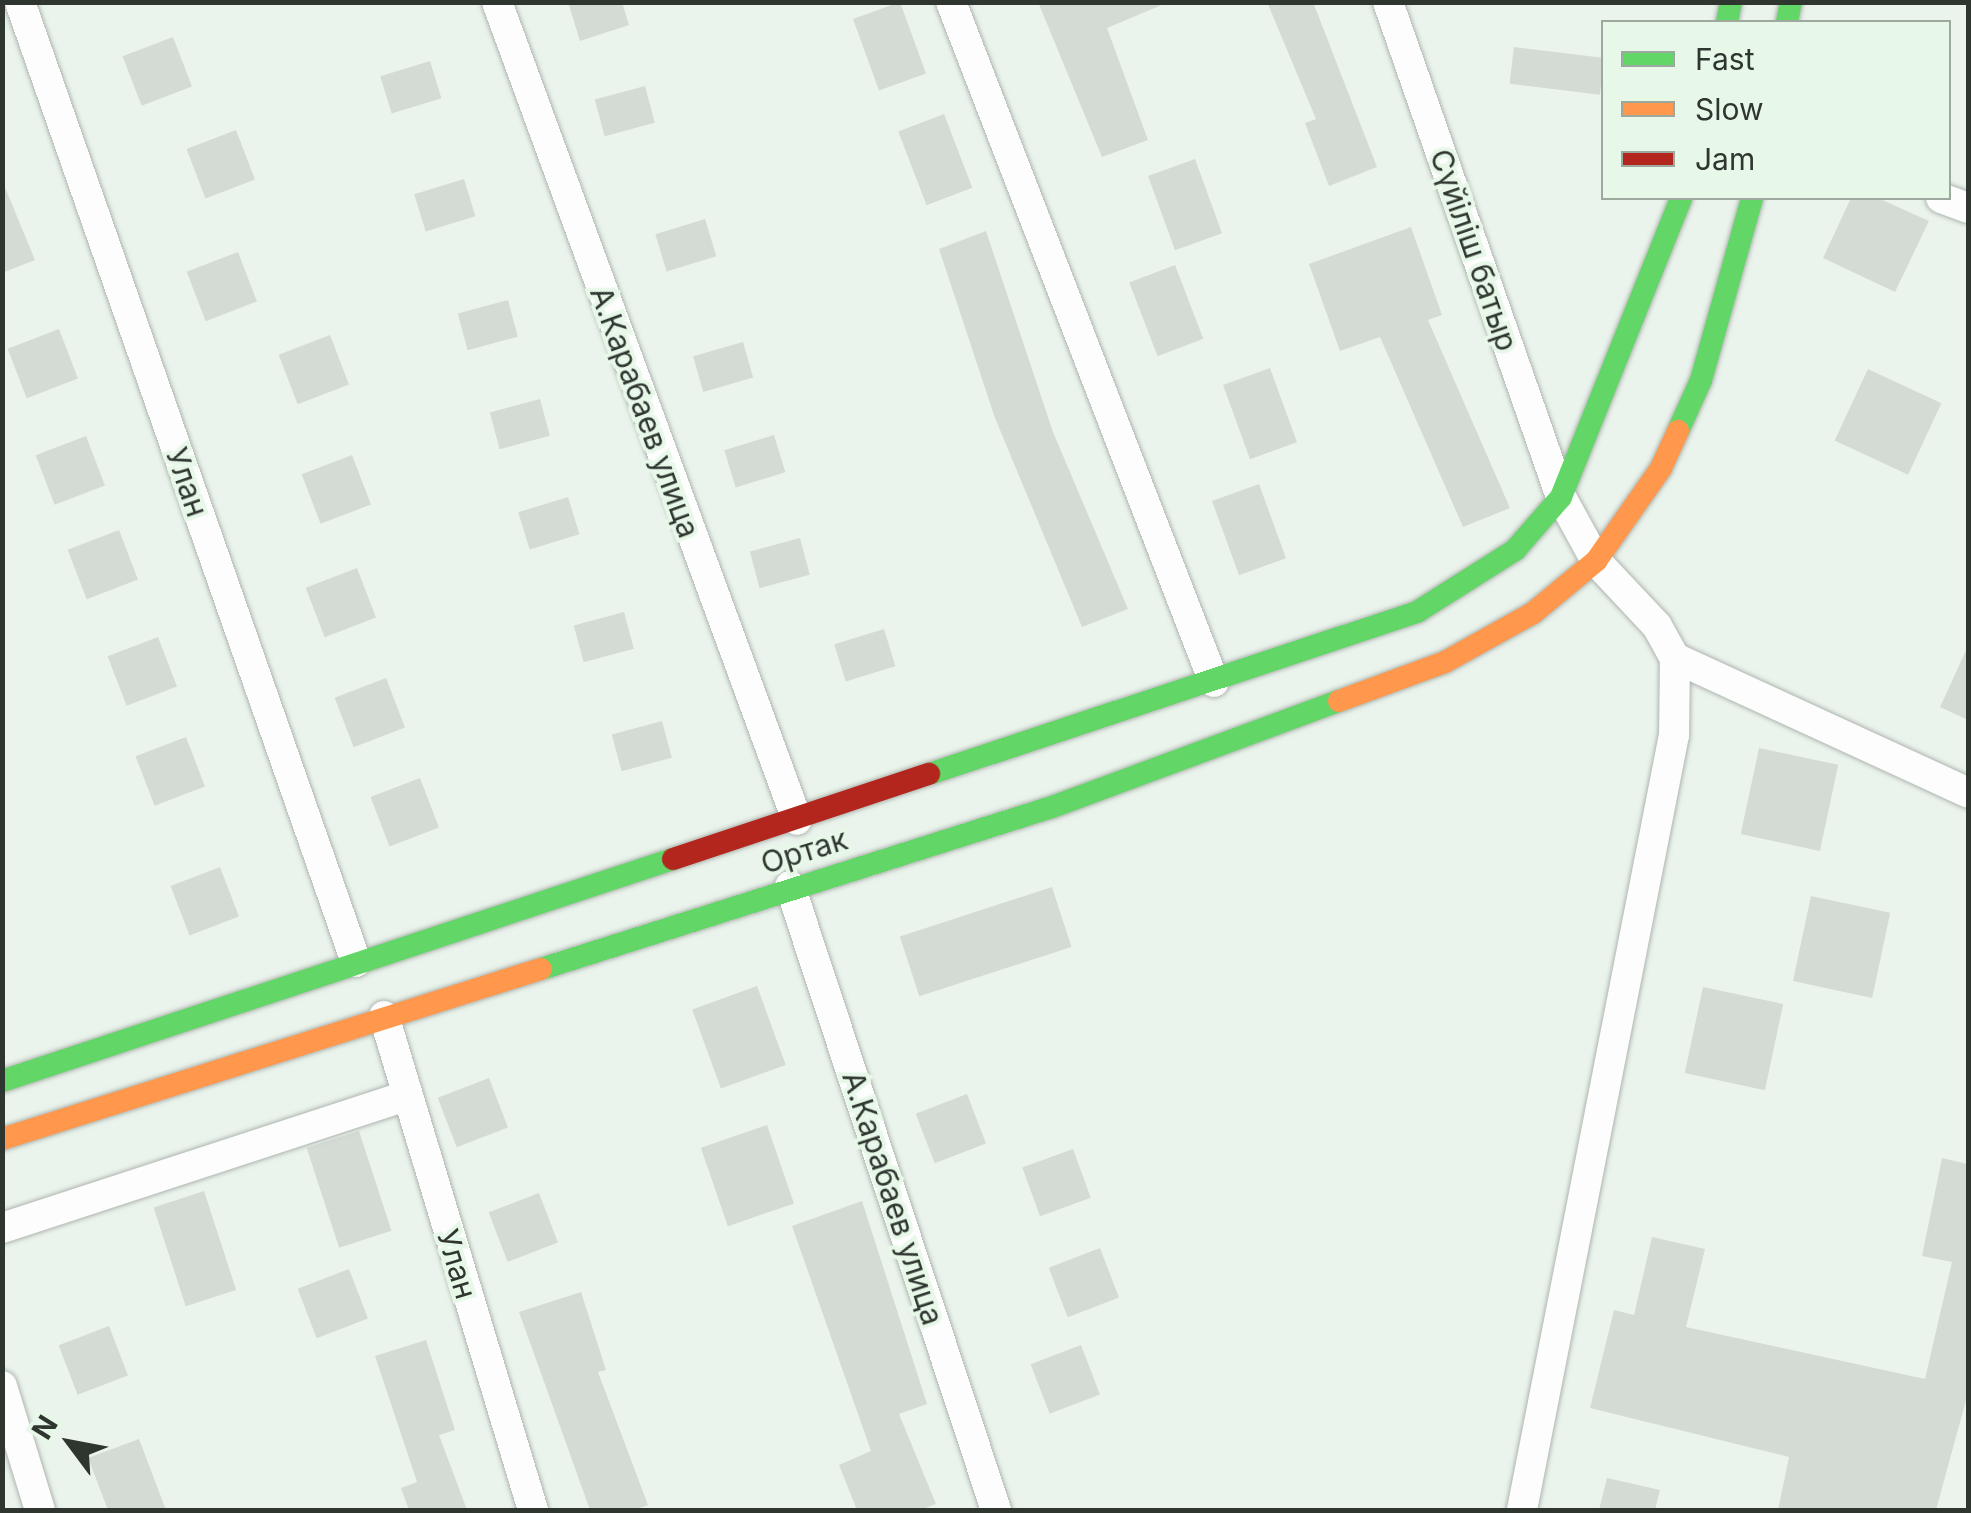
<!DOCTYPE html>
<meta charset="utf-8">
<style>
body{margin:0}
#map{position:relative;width:1971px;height:1513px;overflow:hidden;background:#eaf4ec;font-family:Inter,sans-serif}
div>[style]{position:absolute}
.building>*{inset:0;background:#d4dbd5;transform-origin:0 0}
.roads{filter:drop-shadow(0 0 2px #afb5b0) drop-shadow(0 0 2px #afb5b0)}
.street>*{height:30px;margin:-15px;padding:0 15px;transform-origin:15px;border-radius:15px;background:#fcfdfc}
.fast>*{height:22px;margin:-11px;padding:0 11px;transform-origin:11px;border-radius:11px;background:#63d668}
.slow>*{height:22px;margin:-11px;padding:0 11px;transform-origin:11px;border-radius:11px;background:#ff974d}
.jam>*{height:22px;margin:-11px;padding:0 11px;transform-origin:11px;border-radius:11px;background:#b3261e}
span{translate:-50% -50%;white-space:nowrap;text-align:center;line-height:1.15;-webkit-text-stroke:8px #e7f7e8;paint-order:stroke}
.street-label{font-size:30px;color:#2f352f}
.frame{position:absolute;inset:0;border:5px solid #2f352f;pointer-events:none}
.legend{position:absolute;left:1601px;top:20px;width:350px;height:180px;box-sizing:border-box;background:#e7f7e8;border:2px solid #9da99e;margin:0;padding:12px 18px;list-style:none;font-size:30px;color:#2f352f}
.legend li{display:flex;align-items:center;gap:20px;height:50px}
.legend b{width:50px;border:2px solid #9da99e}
.north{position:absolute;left:20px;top:1393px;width:100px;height:100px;-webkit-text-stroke:8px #e7f7e8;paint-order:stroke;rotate:302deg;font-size:28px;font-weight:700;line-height:40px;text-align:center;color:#2f352f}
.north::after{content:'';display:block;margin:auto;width:35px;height:45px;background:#2f352f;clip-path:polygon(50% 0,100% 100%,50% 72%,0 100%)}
</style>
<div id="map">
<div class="building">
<div style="clip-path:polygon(568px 2px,622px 2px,629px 25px,580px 41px)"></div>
<div style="left:900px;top:2px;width:76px;height:50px;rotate:70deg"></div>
<div style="clip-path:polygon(1038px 2px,1169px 2px,1107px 28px,1148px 140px,1102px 157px)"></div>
<div style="clip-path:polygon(1267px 2px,1313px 2px,1377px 167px,1329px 186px,1305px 123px,1316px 119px)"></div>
<div style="left:173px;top:37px;width:53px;height:54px;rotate:69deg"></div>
<div style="left:1514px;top:47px;width:91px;height:37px;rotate:7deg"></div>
<div style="left:430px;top:61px;width:39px;height:52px;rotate:73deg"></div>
<div style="left:645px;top:86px;width:38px;height:52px;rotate:75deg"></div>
<div style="left:944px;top:114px;width:79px;height:49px;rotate:69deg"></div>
<div style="left:236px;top:130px;width:53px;height:53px;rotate:69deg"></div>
<div style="left:1195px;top:159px;width:79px;height:50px;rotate:70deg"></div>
<div style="left:464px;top:179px;width:39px;height:52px;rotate:73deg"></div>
<div style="clip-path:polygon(2px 180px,35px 260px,2px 273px)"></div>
<div style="clip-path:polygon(1851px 198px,1878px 198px,1929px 221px,1895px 292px,1823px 258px)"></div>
<div style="left:705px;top:219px;width:39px;height:52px;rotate:73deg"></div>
<div style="clip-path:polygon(1411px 227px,1442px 315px,1428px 320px,1510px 508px,1463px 527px,1380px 337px,1340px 351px,1309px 264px)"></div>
<div style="clip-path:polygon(986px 231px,1053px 432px,1128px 609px,1082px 627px,995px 418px,939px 249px)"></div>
<div style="left:238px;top:252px;width:53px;height:55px;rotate:69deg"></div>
<div style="left:1175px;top:265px;width:79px;height:49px;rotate:69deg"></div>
<div style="left:508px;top:300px;width:38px;height:52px;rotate:75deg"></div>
<div style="left:59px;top:329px;width:53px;height:55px;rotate:69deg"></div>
<div style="left:330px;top:335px;width:53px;height:55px;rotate:69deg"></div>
<div style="left:743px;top:342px;width:37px;height:52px;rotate:74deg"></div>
<div style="left:1270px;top:368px;width:79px;height:50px;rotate:70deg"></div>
<div style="left:1868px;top:369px;width:81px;height:79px;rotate:25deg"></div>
<div style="left:540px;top:399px;width:38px;height:52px;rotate:75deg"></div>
<div style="left:774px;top:435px;width:39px;height:52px;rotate:73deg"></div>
<div style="left:86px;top:436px;width:53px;height:54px;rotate:69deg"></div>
<div style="left:352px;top:455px;width:53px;height:54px;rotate:69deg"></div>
<div style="left:1259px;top:484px;width:79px;height:50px;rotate:70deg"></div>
<div style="left:568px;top:497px;width:39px;height:52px;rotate:73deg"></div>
<div style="left:119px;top:530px;width:53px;height:55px;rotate:69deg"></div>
<div style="left:800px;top:538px;width:38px;height:52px;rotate:75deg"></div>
<div style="left:357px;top:568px;width:53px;height:55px;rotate:69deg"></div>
<div style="left:624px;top:612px;width:38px;height:52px;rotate:75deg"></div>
<div style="left:884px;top:629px;width:39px;height:52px;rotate:73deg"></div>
<div style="left:158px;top:637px;width:53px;height:54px;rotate:69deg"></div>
<div style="clip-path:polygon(1968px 646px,1968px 720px,1940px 707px)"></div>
<div style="left:386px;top:678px;width:53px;height:55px;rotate:69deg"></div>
<div style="left:662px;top:721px;width:38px;height:52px;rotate:75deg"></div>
<div style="left:186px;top:737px;width:53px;height:54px;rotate:69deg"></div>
<div style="left:1759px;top:748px;width:81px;height:88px;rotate:12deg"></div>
<div style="left:420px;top:778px;width:53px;height:53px;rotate:69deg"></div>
<div style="left:220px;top:867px;width:53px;height:53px;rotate:69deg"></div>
<div style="left:1052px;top:887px;width:63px;height:160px;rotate:72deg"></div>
<div style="left:1811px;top:896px;width:81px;height:87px;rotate:12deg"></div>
<div style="left:757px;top:986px;width:84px;height:69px;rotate:70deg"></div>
<div style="left:1703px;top:987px;width:82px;height:88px;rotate:12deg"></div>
<div style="left:489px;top:1078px;width:53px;height:55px;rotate:69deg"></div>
<div style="left:967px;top:1094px;width:53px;height:55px;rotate:69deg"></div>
<div style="left:767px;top:1125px;width:83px;height:70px;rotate:71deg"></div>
<div style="left:359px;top:1131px;width:105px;height:55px;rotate:72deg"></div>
<div style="left:1073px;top:1149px;width:52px;height:54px;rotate:70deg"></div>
<div style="clip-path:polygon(1942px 1158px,1968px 1164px,1968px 1393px,1936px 1510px,1778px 1510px,1789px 1457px,1590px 1408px,1614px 1310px,1634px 1315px,1652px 1237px,1705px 1249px,1686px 1327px,1925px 1379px,1952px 1262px,1922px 1256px)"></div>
<div style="left:204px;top:1191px;width:104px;height:53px;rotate:72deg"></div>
<div style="left:539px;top:1193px;width:53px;height:54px;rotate:69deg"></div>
<div style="clip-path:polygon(862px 1201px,927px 1404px,899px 1414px,936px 1504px,920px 1510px,857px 1510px,839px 1465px,871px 1451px,792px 1226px)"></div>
<div style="left:1100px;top:1248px;width:53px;height:55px;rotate:69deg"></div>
<div style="left:349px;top:1269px;width:53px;height:55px;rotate:69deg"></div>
<div style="clip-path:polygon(581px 1292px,606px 1370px,598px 1372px,648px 1505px,634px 1510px,590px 1510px,519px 1312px)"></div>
<div style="left:109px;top:1326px;width:53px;height:54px;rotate:69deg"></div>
<div style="clip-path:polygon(426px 1340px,455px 1430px,439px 1435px,467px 1510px,409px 1510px,401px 1488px,417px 1482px,375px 1356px)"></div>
<div style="left:1081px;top:1345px;width:53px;height:54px;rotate:69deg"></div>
<div style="clip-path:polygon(139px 1439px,166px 1510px,108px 1510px,88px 1458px)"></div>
<div style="clip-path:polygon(1607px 1478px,1660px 1490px,1655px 1510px,1599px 1510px)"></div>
</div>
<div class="roads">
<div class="street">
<div style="left:20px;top:2px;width:1017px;rotate:70.71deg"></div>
<div style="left:497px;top:2px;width:871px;rotate:69.86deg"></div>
<div style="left:951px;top:2px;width:729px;rotate:68.86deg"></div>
<div style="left:1388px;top:2px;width:524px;rotate:70.74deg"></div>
<div style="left:1561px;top:497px;width:73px;rotate:61.3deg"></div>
<div style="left:1596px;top:561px;width:89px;rotate:46.8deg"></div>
<div style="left:1657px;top:626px;width:37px;rotate:61deg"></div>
<div style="left:1675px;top:658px;width:77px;rotate:90.7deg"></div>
<div style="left:1674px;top:735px;width:790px;rotate:101.1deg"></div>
<div style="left:1941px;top:198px;width:29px;rotate:20deg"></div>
<div style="left:1675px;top:658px;width:323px;rotate:24.7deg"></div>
<div style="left:790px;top:886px;width:657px;rotate:71.73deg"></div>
<div style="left:384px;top:1016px;width:516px;rotate:73.22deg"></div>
<div style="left:2px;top:1228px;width:426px;rotate:-18.1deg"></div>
<div style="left:2px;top:1386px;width:130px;rotate:73deg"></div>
</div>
<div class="fast">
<div style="left:1727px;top:22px;width:20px;rotate:-79deg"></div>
<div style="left:1787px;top:22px;width:20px;rotate:-79deg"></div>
<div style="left:1678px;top:431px;width:56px;rotate:-65.7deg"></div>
<div style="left:1701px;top:380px;width:189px;rotate:-74.3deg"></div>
<div style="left:929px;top:774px;width:514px;rotate:-18.36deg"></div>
<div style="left:1417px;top:612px;width:116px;rotate:-32.3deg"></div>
<div style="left:1515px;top:550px;width:70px;rotate:-49deg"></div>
<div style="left:1561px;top:497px;width:322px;rotate:-68.1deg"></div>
<div style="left:541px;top:969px;width:536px;rotate:-17.59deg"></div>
<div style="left:1052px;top:807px;width:306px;rotate:-20.3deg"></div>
<div style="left:2px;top:1081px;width:707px;rotate:-18.31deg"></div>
</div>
<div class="slow">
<div style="left:1339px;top:701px;width:113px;rotate:-20.2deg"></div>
<div style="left:1445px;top:662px;width:101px;rotate:-29.1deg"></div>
<div style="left:1533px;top:613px;width:82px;rotate:-39.5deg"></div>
<div style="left:1596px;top:561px;width:113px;rotate:-55deg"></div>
<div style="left:1661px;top:468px;width:41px;rotate:-65.3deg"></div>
<div style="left:2px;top:1139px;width:565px;rotate:-17.51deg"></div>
</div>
<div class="jam">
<div style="left:673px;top:859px;width:270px;rotate:-18.4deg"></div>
</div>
</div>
<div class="street-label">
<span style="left:1474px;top:250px;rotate:71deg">Сүйіліш батыр</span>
<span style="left:645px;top:412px;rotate:70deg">А.Карабаев улица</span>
<span style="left:187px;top:482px;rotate:71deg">Улан</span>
<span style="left:804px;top:851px;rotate:-17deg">Ортак</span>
<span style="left:893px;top:1198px;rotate:72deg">А.Карабаев улица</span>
<span style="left:457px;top:1264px;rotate:73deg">Улан</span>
</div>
<div class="frame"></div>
<ul class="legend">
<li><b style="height:12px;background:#63d668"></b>Fast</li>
<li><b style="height:12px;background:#ff974d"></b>Slow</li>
<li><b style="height:12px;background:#b3261e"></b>Jam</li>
</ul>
<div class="north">N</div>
</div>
